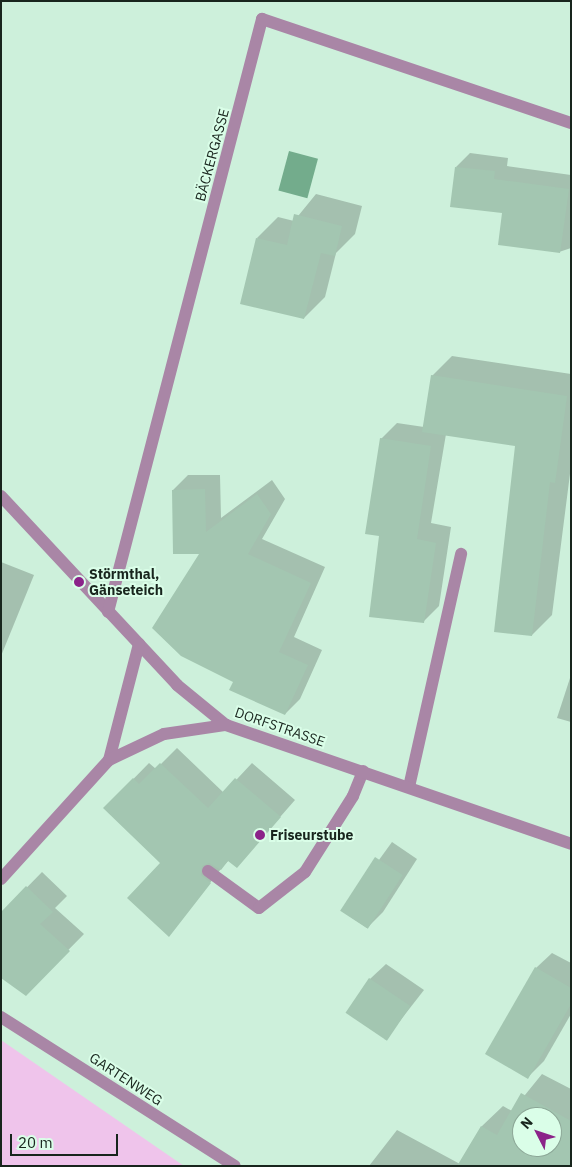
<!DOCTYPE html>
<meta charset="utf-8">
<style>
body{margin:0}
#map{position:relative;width:572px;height:1167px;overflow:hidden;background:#cdf0db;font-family:"IBM Plex Sans",sans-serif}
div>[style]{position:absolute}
.green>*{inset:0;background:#efc4eb}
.water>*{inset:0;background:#73ac8c;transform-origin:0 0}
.shadow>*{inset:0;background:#0003}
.building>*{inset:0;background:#a3c6b1;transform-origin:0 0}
.lane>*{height:12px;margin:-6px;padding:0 6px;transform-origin:6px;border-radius:6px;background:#a986a6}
.street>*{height:12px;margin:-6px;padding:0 6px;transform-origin:6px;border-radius:6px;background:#a986a6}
.dots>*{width:14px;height:14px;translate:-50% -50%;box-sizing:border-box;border:2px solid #dafee8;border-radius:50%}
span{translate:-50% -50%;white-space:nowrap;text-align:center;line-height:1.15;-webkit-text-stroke:4px #dafee8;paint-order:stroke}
.street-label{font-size:14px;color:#18251d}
.poi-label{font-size:14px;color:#18251d;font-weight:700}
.left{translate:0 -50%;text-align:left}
.frame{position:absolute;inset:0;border:2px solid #18251d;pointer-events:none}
.north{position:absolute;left:512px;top:1107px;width:50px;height:50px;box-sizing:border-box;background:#dafee8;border:1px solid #8ca797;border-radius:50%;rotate:311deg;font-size:14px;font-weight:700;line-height:20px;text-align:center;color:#18251d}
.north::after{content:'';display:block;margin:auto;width:18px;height:22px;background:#8b2389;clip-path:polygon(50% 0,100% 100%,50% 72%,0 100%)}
.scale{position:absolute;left:10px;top:1134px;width:108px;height:22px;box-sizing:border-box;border:2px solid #18251d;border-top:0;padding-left:6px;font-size:15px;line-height:18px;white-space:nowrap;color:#18251d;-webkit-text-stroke:4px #dafee8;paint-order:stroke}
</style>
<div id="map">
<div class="green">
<div style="clip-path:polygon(1px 1040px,184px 1166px,1px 1166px)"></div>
</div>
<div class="water">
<div style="left:289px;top:151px;width:30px;height:41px;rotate:15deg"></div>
</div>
<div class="shadow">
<div style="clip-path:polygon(470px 153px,508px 158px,507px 166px,571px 175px,571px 248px,559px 252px,504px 212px,456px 167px)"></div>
<div style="clip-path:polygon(316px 194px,362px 206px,355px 234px,336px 253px,325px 297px,304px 318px,257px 238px,278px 217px,294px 221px)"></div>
<div style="clip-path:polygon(452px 356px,571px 374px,571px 466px,552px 615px,532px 635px,516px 445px,446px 434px,431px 523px,451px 527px,439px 606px,423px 622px,381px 535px,381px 439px,397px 423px,424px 427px,432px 376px)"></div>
<div style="clip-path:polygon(188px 475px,220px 475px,221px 518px,272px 480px,285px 499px,262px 539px,325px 567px,294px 637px,322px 650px,300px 699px,285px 714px,235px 682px,202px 552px,173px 490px)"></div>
<div style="clip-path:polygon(1px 562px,34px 575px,1px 656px)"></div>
<div style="clip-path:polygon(571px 675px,571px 722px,557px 718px)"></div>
<div style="clip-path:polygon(177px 748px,224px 793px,252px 763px,295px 800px,237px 866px,229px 860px,224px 865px,169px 935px,161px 863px,105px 808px,149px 763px,156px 769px)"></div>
<div style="clip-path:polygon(392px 842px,417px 859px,383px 912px,367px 928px,342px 911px)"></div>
<div style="clip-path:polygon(42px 872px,67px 896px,55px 908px,84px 934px,25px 994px,1px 914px)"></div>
<div style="clip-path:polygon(552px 953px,571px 963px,571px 1014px,544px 1061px,528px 1077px,536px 968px)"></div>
<div style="clip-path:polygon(386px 964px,424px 990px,385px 1040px,370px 979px)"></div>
<div style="clip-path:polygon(evenodd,542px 1074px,571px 1089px,571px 1166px,369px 1166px,397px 1130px,460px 1164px,482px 1126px,503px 1106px,512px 1111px,542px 1074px,522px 1117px,552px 1117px,552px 1147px,522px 1147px,522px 1117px)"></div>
</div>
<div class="building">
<div style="clip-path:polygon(455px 167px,495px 171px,494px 179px,569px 189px,560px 253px,498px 245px,502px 213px,450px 207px)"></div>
<div style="clip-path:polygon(294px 214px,342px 226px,335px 256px,321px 253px,304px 319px,240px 304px,256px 238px,287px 245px)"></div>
<div style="clip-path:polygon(431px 375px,567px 396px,555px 483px,550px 482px,532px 636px,494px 632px,515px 446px,422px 432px)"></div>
<div style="clip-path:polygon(380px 438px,431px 446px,417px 539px,436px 543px,424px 623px,369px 617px,379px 536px,365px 534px)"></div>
<div style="clip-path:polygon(205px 489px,206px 532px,257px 494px,271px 514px,248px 554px,311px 583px,279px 652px,308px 665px,285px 715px,229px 690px,233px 682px,181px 656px,152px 628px,199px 554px,173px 554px,172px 490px)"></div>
<div style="clip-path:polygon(160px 763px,208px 808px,235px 778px,281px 817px,237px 868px,228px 861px,221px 870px,209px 863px,202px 866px,201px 875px,211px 883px,169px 937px,127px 898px,160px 863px,103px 808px,133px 778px,139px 784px)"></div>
<div style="left:375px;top:857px;width:33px;height:64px;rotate:33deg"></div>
<div style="clip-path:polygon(26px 886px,53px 912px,40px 924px,70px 951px,26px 996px,1px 978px,1px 912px)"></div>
<div style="clip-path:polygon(535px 967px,571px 988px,571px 1004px,528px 1079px,485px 1054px)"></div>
<div style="left:369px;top:978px;width:50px;height:42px;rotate:34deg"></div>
<div style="clip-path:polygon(evenodd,521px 1093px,571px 1121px,571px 1166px,457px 1166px,481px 1126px,497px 1135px,521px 1093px,522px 1117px,552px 1117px,552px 1147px,522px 1147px,522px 1117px)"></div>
</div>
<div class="lane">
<div style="left:409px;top:787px;width:239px;rotate:-77.4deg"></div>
<div style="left:208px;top:871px;width:63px;rotate:36deg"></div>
<div style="left:259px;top:908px;width:58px;rotate:-38deg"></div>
<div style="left:305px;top:872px;width:90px;rotate:-57.7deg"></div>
<div style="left:353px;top:796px;width:27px;rotate:-68deg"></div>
</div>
<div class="street">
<div style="left:1px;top:496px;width:258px;rotate:47deg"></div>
<div style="left:177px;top:685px;width:63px;rotate:39.2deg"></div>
<div style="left:226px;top:725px;width:365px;rotate:19deg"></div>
<div style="left:108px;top:612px;width:613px;rotate:-75.44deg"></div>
<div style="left:262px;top:19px;width:326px;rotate:18.6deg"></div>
<div style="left:109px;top:760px;width:120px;rotate:-75.5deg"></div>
<div style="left:1px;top:879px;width:161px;rotate:-47.8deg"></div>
<div style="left:109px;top:760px;width:61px;rotate:-25.3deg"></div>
<div style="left:164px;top:734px;width:63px;rotate:-8.3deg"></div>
<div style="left:1px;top:1017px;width:277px;rotate:32.5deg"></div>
</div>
<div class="dots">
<div style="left:79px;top:582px;background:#8b2389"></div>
<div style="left:260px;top:835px;background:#8b2389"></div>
</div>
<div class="street-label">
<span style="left:212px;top:155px;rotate:-75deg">BÄCKERGASSE</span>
<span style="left:280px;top:727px;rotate:19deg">DORFSTRASSE</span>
<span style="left:126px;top:1079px;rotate:33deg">GARTENWEG</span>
</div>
<div class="poi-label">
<span class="left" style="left:89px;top:582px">Störmthal,<br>Gänseteich</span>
<span class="left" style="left:270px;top:835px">Friseurstube</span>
</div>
<div class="frame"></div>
<div class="north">N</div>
<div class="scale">20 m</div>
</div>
